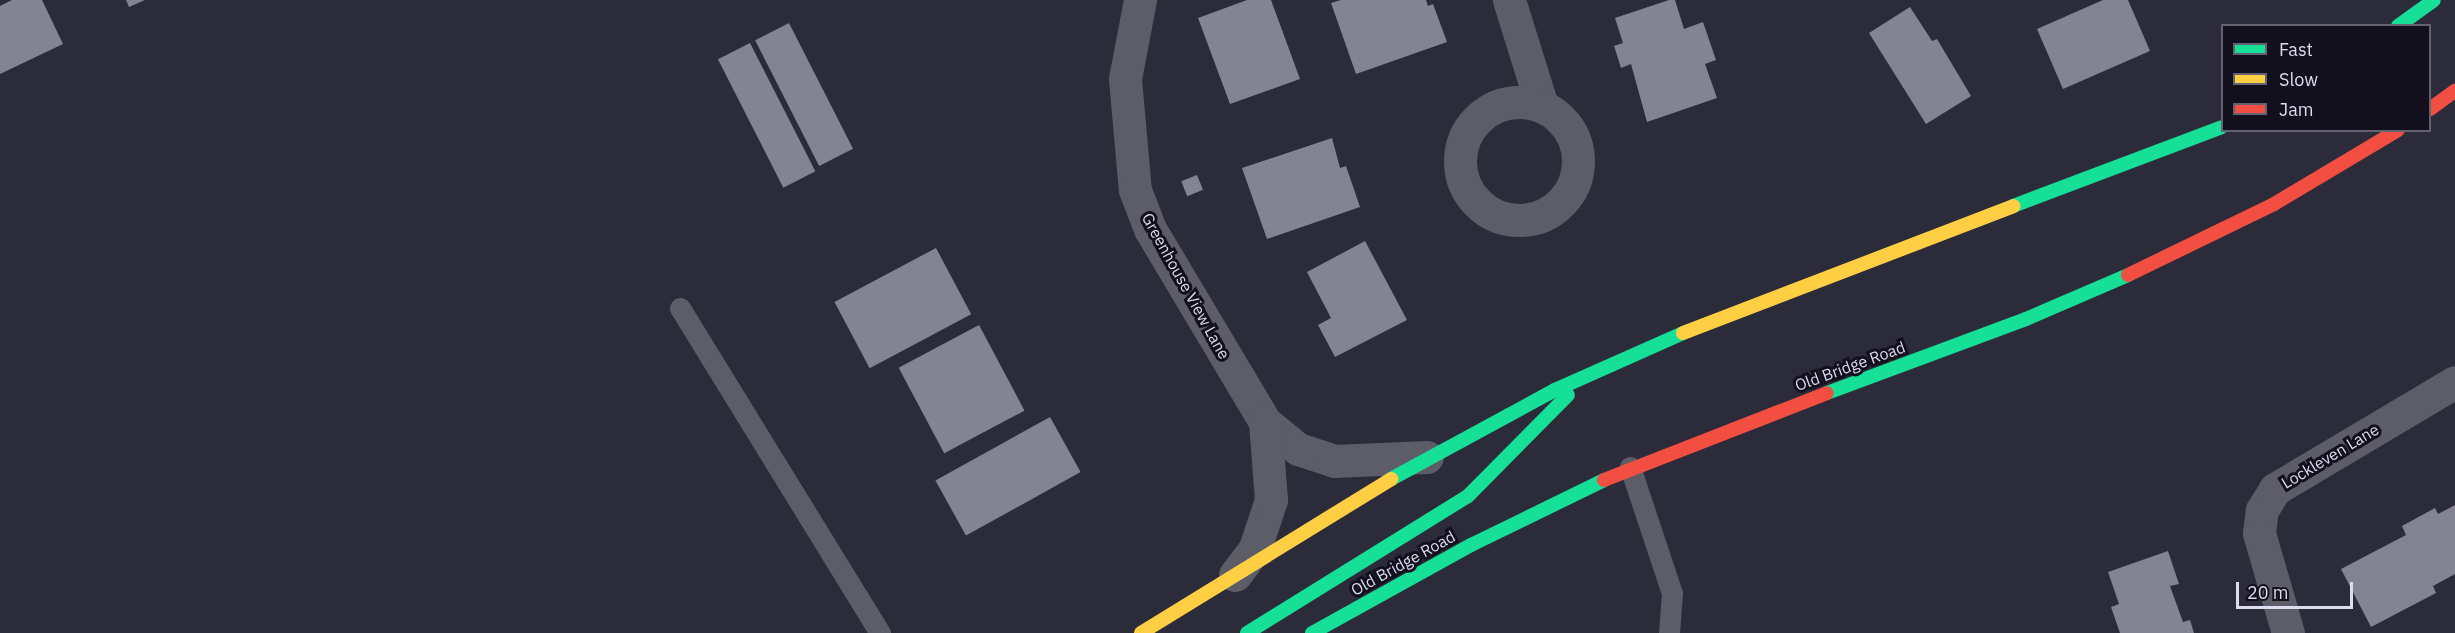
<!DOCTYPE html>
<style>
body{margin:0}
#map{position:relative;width:2455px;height:633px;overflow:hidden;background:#2c2b3a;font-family:"IBM Plex Sans",sans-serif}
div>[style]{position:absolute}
.building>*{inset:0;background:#848391;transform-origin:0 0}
.lane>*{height:21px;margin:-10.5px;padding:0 10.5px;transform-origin:10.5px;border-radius:10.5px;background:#5d5d68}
.street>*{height:33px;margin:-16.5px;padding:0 16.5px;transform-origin:16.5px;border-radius:16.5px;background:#5d5d68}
.street>.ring{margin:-16.5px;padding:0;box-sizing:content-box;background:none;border:33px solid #5d5d68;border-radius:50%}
.fast>*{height:14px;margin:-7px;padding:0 7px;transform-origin:7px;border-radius:7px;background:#16e098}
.slow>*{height:14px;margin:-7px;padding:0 7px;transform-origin:7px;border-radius:7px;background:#ffcf43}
.jam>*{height:14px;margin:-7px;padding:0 7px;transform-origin:7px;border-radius:7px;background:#f24e42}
span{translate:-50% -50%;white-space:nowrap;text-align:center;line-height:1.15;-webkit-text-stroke:6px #11101c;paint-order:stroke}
.street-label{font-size:16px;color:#dcdcee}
.legend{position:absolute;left:2221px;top:24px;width:210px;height:108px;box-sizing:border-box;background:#11101c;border:2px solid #626270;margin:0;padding:8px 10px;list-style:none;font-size:18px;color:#dcdcee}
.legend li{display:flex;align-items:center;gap:12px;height:30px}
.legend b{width:30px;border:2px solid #626270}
.scale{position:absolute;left:2236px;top:582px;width:117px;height:27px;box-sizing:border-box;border:3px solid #dcdcee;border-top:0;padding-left:8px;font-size:18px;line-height:21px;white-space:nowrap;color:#dcdcee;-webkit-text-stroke:4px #11101c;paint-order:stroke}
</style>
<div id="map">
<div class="building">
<div style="clip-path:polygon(12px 0,42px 0,63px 44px,0 74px,0 6px)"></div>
<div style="clip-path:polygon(126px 0,145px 0,129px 7px)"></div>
<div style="clip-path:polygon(1247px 0,1271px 0,1300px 79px,1230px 104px,1198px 18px)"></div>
<div style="clip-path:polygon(1341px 0,1426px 0,1428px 6px,1433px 4px,1447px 42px,1356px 74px,1331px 3px)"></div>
<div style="clip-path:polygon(1669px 0,1675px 0,1684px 29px,1703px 22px,1716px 60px,1705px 64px,1717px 98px,1647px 122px,1631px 64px,1621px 68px,1614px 46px,1623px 43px,1615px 18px)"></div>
<div style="clip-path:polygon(2103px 0,2128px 0,2150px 51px,2063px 89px,2037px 29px)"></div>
<div style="clip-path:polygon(1910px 7px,1932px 41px,1937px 39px,1971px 96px,1926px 124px,1869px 33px)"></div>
<div style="left:789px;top:23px;width:141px;height:38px;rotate:63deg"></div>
<div style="left:750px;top:43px;width:144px;height:36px;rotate:63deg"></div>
<div style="clip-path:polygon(1332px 138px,1340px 168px,1346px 166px,1360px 207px,1267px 239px,1242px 168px)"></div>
<div style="left:1197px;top:175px;width:16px;height:17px;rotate:68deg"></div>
<div style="clip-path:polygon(1365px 241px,1407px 320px,1335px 357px,1318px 325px,1331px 318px,1307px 272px)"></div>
<div style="left:936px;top:248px;width:75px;height:115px;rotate:62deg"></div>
<div style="left:979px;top:325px;width:97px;height:91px;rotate:62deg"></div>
<div style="left:1050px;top:417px;width:63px;height:131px;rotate:61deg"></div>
<div style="clip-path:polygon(2455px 505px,2455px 574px,2433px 586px,2436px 593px,2371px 627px,2341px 569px,2406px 535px,2402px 526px,2435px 508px,2438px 514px)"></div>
<div style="clip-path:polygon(2168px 551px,2179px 584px,2170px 586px,2183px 622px,2190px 620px,2194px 633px,2120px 633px,2111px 607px,2119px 604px,2108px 572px)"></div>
</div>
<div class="lane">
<div style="left:680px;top:308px;width:382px;rotate:58.4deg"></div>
<div style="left:1630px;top:467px;width:133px;rotate:71.6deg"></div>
<div style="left:1672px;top:593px;width:40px;rotate:94.3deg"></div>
</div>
<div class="street">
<div style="left:1140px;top:0;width:80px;rotate:100.8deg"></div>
<div style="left:1125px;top:79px;width:111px;rotate:84.9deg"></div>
<div style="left:1135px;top:190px;width:42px;rotate:69deg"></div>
<div style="left:1150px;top:229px;width:225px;rotate:59.2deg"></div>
<div style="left:1265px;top:422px;width:43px;rotate:39.3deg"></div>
<div style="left:1298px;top:449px;width:38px;rotate:18deg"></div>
<div style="left:1334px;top:461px;width:93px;rotate:-2.5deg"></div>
<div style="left:1509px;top:0;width:111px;rotate:72.7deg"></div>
<div class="ring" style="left:1460px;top:102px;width:85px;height:85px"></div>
<div style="left:1235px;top:575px;width:34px;rotate:-53deg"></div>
<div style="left:1255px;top:548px;width:51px;rotate:-71.6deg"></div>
<div style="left:1271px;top:500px;width:78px;rotate:-94.4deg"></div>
<div style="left:2288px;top:633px;width:104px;rotate:-106.2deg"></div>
<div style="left:2259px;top:533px;width:23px;rotate:-83deg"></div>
<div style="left:2262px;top:510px;width:25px;rotate:-58deg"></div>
<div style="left:2275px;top:489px;width:209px;rotate:-30.7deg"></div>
</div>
<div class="fast">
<div style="left:2398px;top:26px;width:44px;rotate:-35.8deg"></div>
<div style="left:2013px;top:206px;width:223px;rotate:-20.7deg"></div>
<div style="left:1827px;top:393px;width:212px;rotate:-20.4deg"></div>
<div style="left:2026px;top:319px;width:111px;rotate:-23.3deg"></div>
<div style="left:1391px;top:479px;width:187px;rotate:-28.5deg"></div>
<div style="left:1555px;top:390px;width:140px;rotate:-24deg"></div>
<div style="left:1247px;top:633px;width:260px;rotate:-31.8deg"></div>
<div style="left:1468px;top:496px;width:142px;rotate:-45.3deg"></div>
<div style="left:1312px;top:633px;width:182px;rotate:-29deg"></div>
<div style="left:1471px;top:545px;width:148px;rotate:-26deg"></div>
</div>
<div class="slow">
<div style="left:1683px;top:333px;width:354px;rotate:-21deg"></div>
<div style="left:1141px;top:633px;width:294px;rotate:-31.6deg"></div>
</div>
<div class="jam">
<div style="left:2430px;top:109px;width:31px;rotate:-36deg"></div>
<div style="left:2128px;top:275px;width:162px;rotate:-25.9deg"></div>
<div style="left:2274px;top:204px;width:144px;rotate:-30.8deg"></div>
<div style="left:1604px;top:480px;width:239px;rotate:-21.3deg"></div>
</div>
<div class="street-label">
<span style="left:1186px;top:286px;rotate:61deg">Greenhouse View Lane</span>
<span style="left:1850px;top:366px;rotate:-20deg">Old Bridge Road</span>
<span style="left:2330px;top:456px;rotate:-31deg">Lockleven Lane</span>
<span style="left:1403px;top:563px;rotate:-29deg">Old Bridge Road</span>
</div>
<ul class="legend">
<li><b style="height:8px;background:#16e098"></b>Fast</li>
<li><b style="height:8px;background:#ffcf43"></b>Slow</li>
<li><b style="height:8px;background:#f24e42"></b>Jam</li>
</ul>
<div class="scale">20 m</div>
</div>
